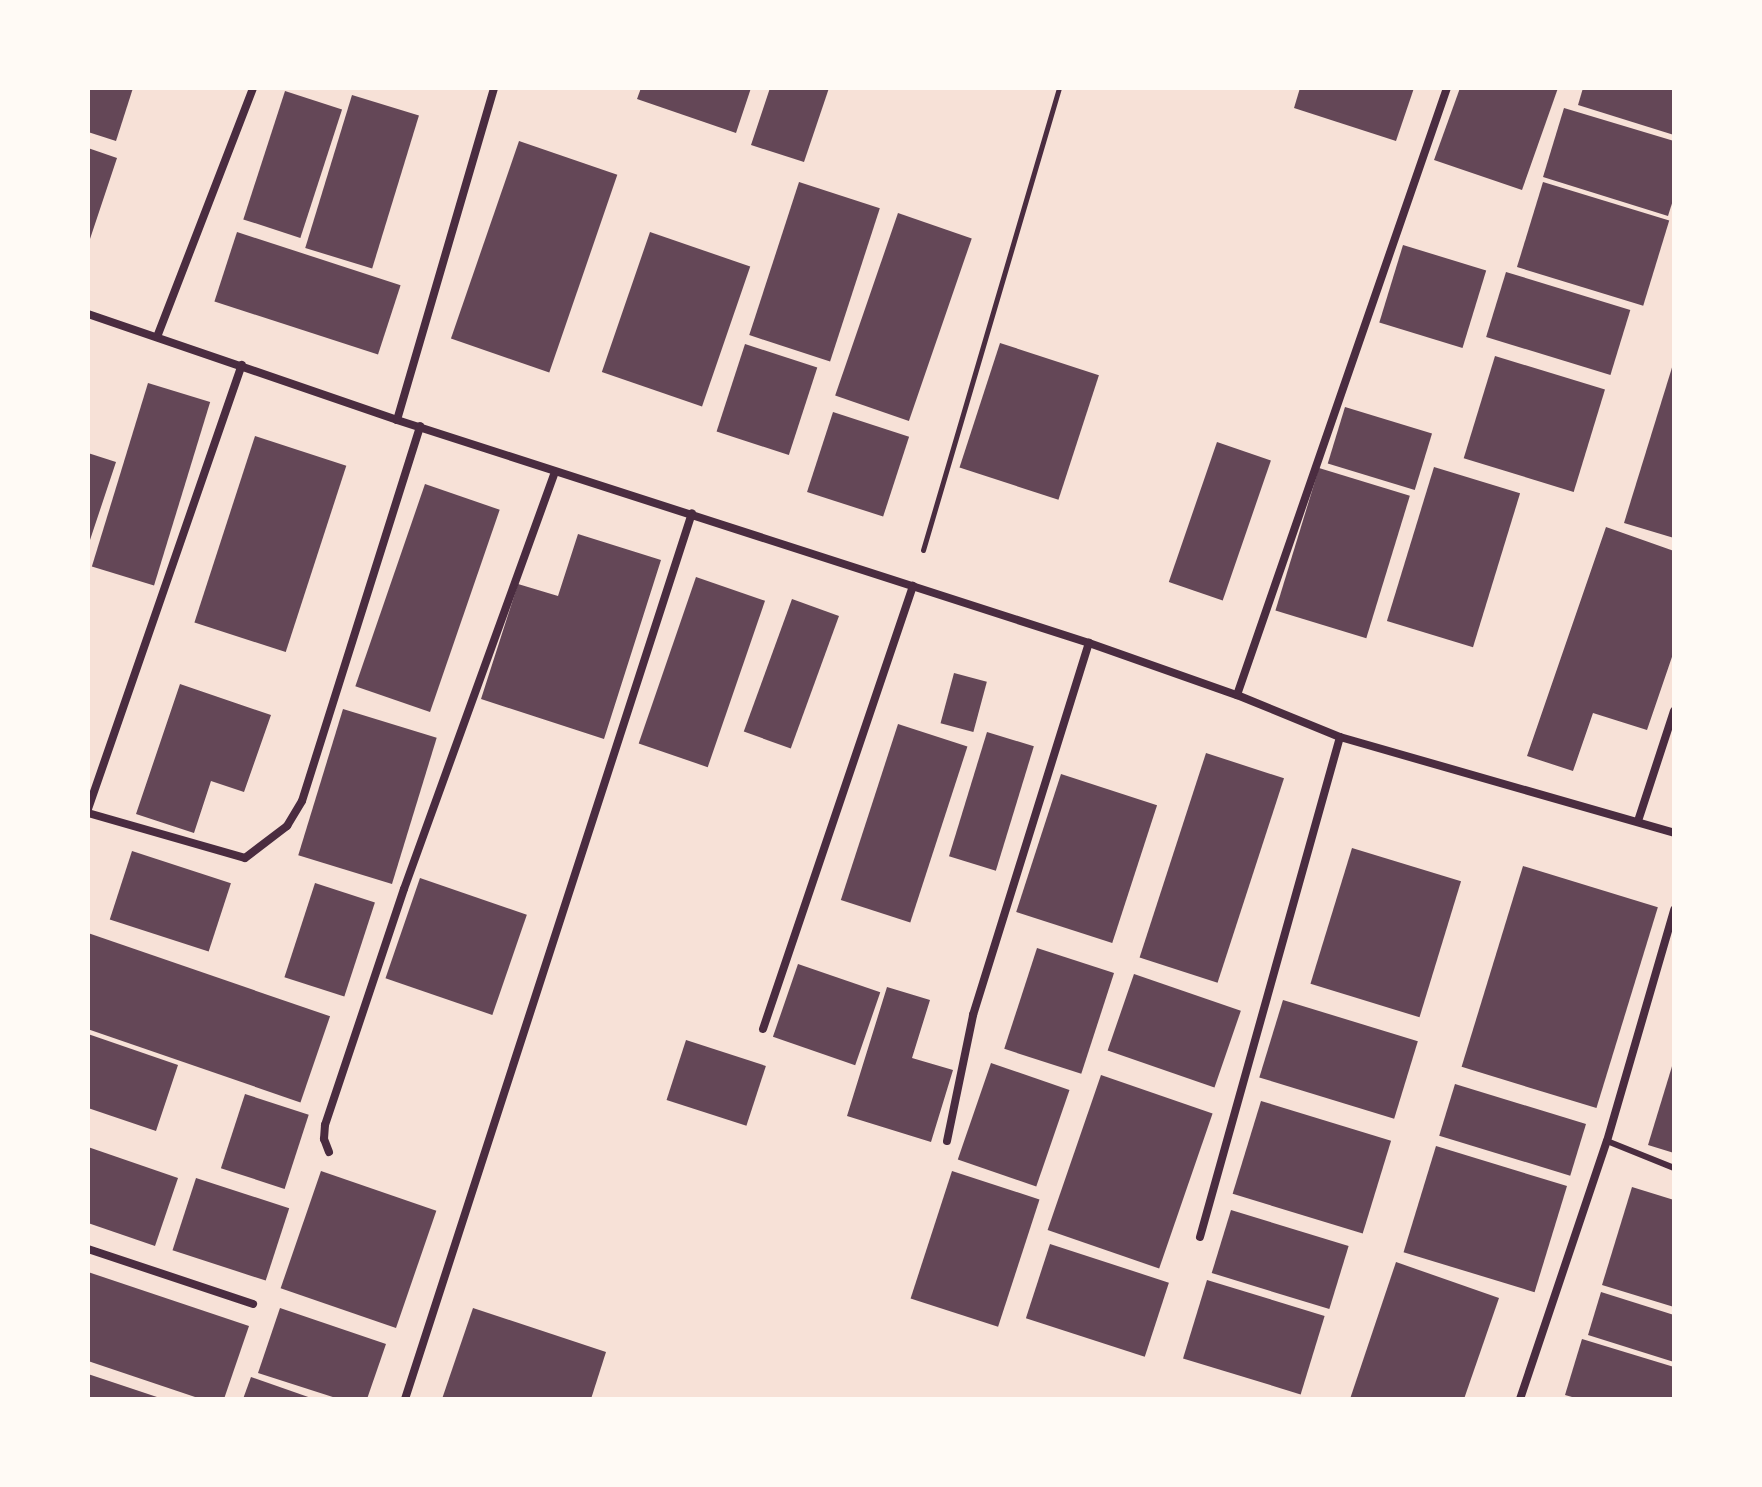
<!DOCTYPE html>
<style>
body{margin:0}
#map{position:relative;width:1762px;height:1487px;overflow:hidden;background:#f7e1d7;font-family:Raleway,sans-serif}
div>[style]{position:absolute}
.building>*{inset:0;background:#644757;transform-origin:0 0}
.path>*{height:5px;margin:-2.5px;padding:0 2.5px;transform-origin:2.5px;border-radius:2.5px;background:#4a2c40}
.service>*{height:6px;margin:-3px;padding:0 3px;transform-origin:3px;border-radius:3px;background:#4a2c40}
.minor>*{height:8px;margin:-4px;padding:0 4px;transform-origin:4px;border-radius:4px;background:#4a2c40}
span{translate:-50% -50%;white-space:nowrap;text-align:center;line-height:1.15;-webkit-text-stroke:7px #fffaf5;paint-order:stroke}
.frame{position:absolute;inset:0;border:90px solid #fffaf5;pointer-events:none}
</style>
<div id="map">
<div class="building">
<div style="clip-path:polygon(88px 88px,133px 88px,116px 141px,88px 132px)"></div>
<div style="clip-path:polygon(641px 88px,751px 88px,736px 133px,637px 99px)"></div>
<div style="clip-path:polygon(770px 88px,829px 88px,804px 162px,751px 145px)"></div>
<div style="clip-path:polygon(1300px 88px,1414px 88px,1396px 141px,1294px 108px)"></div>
<div style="clip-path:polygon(1460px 88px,1558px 88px,1522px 190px,1434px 160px)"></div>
<div style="clip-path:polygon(1583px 88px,1674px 88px,1674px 135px,1578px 105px)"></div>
<div style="left:285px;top:91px;width:60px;height:135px;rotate:18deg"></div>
<div style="left:352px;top:95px;width:70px;height:160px;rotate:17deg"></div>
<div style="clip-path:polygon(1564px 108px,1674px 141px,1674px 197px,1668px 216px,1543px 177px)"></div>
<div style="left:519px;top:141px;width:104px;height:209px;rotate:19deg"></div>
<div style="clip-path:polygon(88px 148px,117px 158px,89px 242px,88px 242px)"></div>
<div style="left:799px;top:182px;width:85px;height:161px;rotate:18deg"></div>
<div style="left:1543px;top:182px;width:132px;height:89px;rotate:17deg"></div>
<div style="left:898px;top:213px;width:78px;height:193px;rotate:19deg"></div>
<div style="left:237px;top:232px;width:172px;height:73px;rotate:18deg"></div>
<div style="left:650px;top:232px;width:106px;height:148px;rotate:19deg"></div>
<div style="left:1403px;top:245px;width:87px;height:81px;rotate:17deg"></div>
<div style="left:1506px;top:272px;width:130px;height:68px;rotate:17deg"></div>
<div style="left:1000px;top:343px;width:104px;height:131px;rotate:18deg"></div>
<div style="left:745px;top:344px;width:76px;height:92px;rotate:18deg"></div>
<div style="left:1495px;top:356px;width:115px;height:107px;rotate:17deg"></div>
<div style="clip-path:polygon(1674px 361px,1674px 538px,1624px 523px)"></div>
<div style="left:148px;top:383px;width:65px;height:192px;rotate:17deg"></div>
<div style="left:1345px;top:407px;width:91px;height:59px;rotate:17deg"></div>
<div style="left:833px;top:412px;width:80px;height:84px;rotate:18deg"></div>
<div style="left:255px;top:436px;width:96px;height:196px;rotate:18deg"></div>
<div style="left:1217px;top:442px;width:57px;height:148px;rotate:19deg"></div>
<div style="clip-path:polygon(88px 453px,116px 462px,89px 543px,88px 543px)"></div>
<div style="left:1434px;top:467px;width:90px;height:161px;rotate:17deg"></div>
<div style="left:1319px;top:468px;width:95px;height:149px;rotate:17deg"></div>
<div style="left:425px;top:484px;width:79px;height:214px;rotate:19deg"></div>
<div style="clip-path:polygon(1606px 527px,1674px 551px,1674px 651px,1647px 730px,1593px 713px,1573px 771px,1527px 756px)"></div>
<div style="clip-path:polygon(578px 534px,661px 560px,604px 739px,481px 699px,518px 584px,558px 596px)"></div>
<div style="left:696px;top:577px;width:73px;height:176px;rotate:19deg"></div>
<div style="left:792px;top:599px;width:50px;height:141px;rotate:20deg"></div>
<div style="left:954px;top:673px;width:34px;height:52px;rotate:15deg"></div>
<div style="clip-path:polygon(180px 684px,271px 715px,244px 792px,211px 781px,194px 833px,136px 814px)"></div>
<div style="left:343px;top:709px;width:98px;height:153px;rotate:17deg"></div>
<div style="left:898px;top:724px;width:73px;height:185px;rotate:18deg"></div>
<div style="left:987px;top:732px;width:49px;height:130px;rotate:17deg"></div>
<div style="left:1206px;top:753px;width:82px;height:215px;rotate:18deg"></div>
<div style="left:1061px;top:774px;width:101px;height:145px;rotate:18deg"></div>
<div style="left:1352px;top:848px;width:114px;height:142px;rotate:17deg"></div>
<div style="left:132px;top:851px;width:104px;height:72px;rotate:18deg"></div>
<div style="left:1523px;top:866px;width:141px;height:210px;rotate:17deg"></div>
<div style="left:420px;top:878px;width:113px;height:106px;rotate:19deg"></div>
<div style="left:315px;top:883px;width:63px;height:99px;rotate:18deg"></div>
<div style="left:88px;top:933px;width:256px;height:91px;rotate:19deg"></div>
<div style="left:1037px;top:948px;width:81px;height:106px;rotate:18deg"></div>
<div style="left:798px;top:964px;width:87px;height:77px;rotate:19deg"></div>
<div style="left:1134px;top:974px;width:113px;height:81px;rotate:19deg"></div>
<div style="clip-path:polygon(887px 987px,930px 1000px,912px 1058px,953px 1070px,931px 1142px,847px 1116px)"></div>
<div style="left:1283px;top:1000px;width:141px;height:81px;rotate:17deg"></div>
<div style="clip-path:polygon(88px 1034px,178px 1065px,156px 1131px,88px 1108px)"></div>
<div style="left:686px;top:1040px;width:84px;height:63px;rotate:18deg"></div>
<div style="left:991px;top:1063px;width:83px;height:102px;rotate:19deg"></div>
<div style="clip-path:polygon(1673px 1063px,1674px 1063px,1674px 1153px,1648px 1145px)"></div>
<div style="left:1101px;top:1075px;width:118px;height:164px;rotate:19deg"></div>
<div style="left:1455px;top:1084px;width:137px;height:54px;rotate:17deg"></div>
<div style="left:245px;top:1094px;width:67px;height:78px;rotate:18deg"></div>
<div style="left:1261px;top:1101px;width:136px;height:97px;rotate:17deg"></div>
<div style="left:1436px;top:1146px;width:137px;height:111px;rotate:17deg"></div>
<div style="clip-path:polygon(88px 1147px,178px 1178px,155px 1246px,88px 1223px)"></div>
<div style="left:321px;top:1171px;width:122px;height:124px;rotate:19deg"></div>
<div style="left:952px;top:1171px;width:92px;height:134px;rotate:18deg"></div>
<div style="left:196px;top:1178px;width:98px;height:76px;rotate:18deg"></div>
<div style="clip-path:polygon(1632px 1187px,1674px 1200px,1674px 1307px,1602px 1285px)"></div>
<div style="left:1231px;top:1210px;width:123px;height:66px;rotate:17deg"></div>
<div style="left:1050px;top:1244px;width:125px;height:78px;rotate:18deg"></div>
<div style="clip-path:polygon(1396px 1262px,1499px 1298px,1464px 1399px,1350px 1399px)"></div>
<div style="clip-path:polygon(88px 1272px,249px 1326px,224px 1399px,201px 1399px,88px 1361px)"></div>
<div style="left:1207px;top:1280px;width:123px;height:82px;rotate:17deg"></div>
<div style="clip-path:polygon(1601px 1292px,1674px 1315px,1674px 1362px,1588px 1335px)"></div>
<div style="clip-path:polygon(280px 1308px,386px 1344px,367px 1399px,339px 1399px,258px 1373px)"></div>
<div style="clip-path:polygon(473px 1308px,606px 1352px,591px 1399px,442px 1399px)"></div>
<div style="clip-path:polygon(1582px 1339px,1674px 1367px,1674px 1399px,1579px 1399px,1565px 1395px)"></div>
<div style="clip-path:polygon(88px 1374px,160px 1398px,160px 1399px,88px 1399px)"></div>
<div style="clip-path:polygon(251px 1377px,314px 1399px,243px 1399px)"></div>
</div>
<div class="path">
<div style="left:923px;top:550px;width:482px;rotate:-73.6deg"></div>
</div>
<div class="service">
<div style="left:1607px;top:1141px;width:72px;rotate:21.9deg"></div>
</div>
<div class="minor">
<div style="left:88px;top:314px;width:327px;rotate:18.9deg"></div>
<div style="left:397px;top:420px;width:727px;rotate:17.86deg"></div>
<div style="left:1089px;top:643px;width:157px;rotate:19.4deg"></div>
<div style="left:1237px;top:695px;width:111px;rotate:22.2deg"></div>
<div style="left:1340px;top:737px;width:348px;rotate:16deg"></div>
<div style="left:157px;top:337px;width:267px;rotate:-68.9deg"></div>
<div style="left:397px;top:420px;width:346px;rotate:-73.7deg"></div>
<div style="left:1237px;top:695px;width:642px;rotate:-70.92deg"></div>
<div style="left:88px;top:809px;width:470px;rotate:-70.9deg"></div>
<div style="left:88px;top:813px;width:163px;rotate:16deg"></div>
<div style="left:245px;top:858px;width:53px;rotate:-37.3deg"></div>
<div style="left:287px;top:826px;width:29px;rotate:-59deg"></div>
<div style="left:302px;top:801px;width:393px;rotate:-72.5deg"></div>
<div style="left:1638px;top:821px;width:116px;rotate:-71.9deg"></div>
<div style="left:763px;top:1029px;width:468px;rotate:-71.3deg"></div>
<div style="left:947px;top:1141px;width:129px;rotate:-78.3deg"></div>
<div style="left:973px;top:1015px;width:390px;rotate:-72.7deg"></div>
<div style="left:329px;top:1152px;width:14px;rotate:-111deg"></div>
<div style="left:324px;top:1139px;width:14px;rotate:-86deg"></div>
<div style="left:325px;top:1125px;width:249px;rotate:-71.5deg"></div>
<div style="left:404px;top:889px;width:443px;rotate:-70.1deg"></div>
<div style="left:1200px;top:1237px;width:519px;rotate:-74.36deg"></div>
<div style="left:88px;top:1249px;width:174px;rotate:18.4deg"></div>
<div style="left:405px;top:1399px;width:931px;rotate:-72.05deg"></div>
<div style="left:1520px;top:1399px;width:272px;rotate:-71.4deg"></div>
<div style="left:1607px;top:1141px;width:241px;rotate:-73.8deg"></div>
</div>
<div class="frame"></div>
</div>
